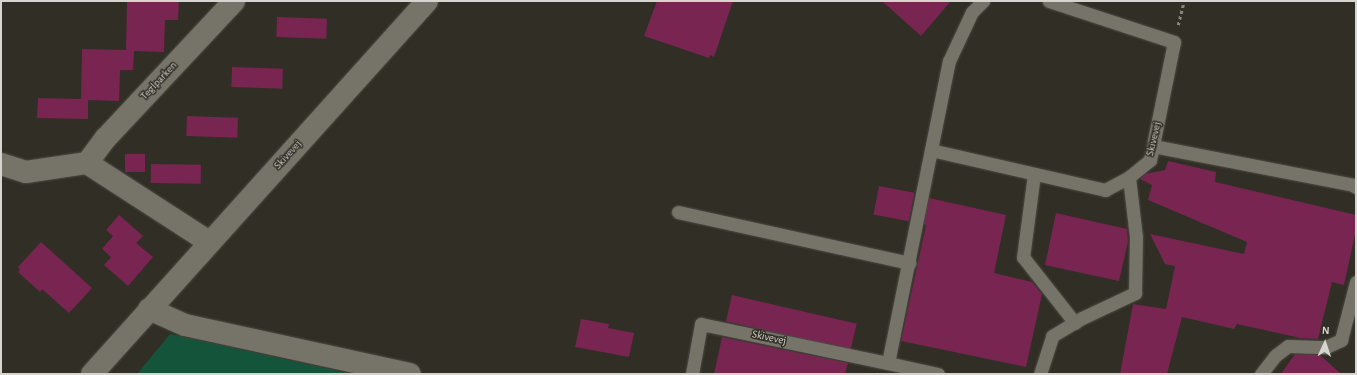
<!DOCTYPE html>
<style>
body{margin:0}
#map{position:relative;width:1357px;height:375px;overflow:hidden;background:#302e25;font-family:"Alegreya Sans",sans-serif}
div>[style]{position:absolute}
.green>*{inset:0;background:#13543b}
.building>*{inset:0;background:#782552;transform-origin:0 0}
.path>*{height:2.5px;margin-top:-1.25px;transform-origin:0;background:repeating-linear-gradient(90deg,#87857e 0 3px,transparent 0 6px)}
.roads{filter:drop-shadow(0 0 1px #4d4b44) drop-shadow(0 0 1px #4d4b44)}
.service>*{height:13px;margin:-6.5px;padding:0 6.5px;transform-origin:6.5px;border-radius:6.5px;background:#767469}
.minor>*{height:22px;margin:-11px;padding:0 11px;transform-origin:11px;border-radius:11px;background:#767469}
.tertiary>*{height:22px;margin:-11px;padding:0 11px;transform-origin:11px;border-radius:11px;background:#767469}
span{translate:-50% -50%;white-space:nowrap;text-align:center;line-height:1.15;-webkit-text-stroke:3px #302e25;paint-order:stroke}
.street-label{font-size:11px;color:#d6d4cf}
.frame{position:absolute;inset:0;border:2px solid #d6d4cf;pointer-events:none}
.north{position:absolute;left:1305px;top:323px;width:40px;height:40px;-webkit-text-stroke:3px #302e25;paint-order:stroke;rotate:3deg;font-size:11px;font-weight:700;line-height:16px;text-align:center;color:#d6d4cf}
.north::after{content:'';display:block;margin:auto;width:14px;height:18px;background:#d6d4cf;clip-path:polygon(50% 0,100% 100%,50% 72%,0 100%)}
</style>
<div id="map">
<div class="green">
<div style="clip-path:polygon(170px 334px,352px 374px,137px 374px)"></div>
</div>
<div class="building">
<div style="clip-path:polygon(127px 1px,179px 1px,178px 20px,165px 20px,164px 52px,134px 51px,133px 70px,120px 70px,119px 101px,88px 100px,88px 119px,37px 118px,38px 98px,81px 99px,82px 49px,126px 50px)"></div>
<div style="clip-path:polygon(657px 1px,733px 1px,714px 57px,710px 55px,709px 58px,644px 36px)"></div>
<div style="clip-path:polygon(882px 1px,951px 1px,921px 36px)"></div>
<div style="left:277px;top:17px;width:50px;height:20px;rotate:2deg"></div>
<div style="left:232px;top:67px;width:51px;height:20px;rotate:2deg"></div>
<div style="left:187px;top:116px;width:51px;height:20px;rotate:2deg"></div>
<div style="left:125px;top:154px;width:20px;height:18px"></div>
<div style="clip-path:polygon(1168px 161px,1216px 172px,1215px 182px,1356px 215px,1356px 230px,1344px 285px,1332px 282px,1318px 339px,1300px 338px,1237px 324px,1234px 329px,1182px 317px,1167px 374px,1120px 374px,1133px 304px,1166px 309px,1175px 266px,1165px 264px,1150px 234px,1244px 254px,1247px 242px,1148px 200px,1152px 185px,1140px 179px,1145px 174px,1165px 170px)"></div>
<div style="left:151px;top:164px;width:50px;height:19px;rotate:1deg"></div>
<div style="left:879px;top:186px;width:36px;height:29px;rotate:11deg"></div>
<div style="clip-path:polygon(929px 198px,1006px 215px,994px 273px,1032px 282px,1042px 294px,1026px 367px,901px 341px,926px 225px,924px 224px)"></div>
<div style="clip-path:polygon(1056px 213px,1127px 229px,1128px 242px,1119px 281px,1045px 265px)"></div>
<div style="clip-path:polygon(119px 215px,143px 236px,136px 243px,153px 257px,128px 286px,104px 265px,111px 257px,102px 249px,113px 236px,106px 230px)"></div>
<div style="clip-path:polygon(41px 242px,92px 288px,69px 313px,42px 289px,40px 292px,18px 272px,20px 270px,18px 267px)"></div>
<div style="left:732px;top:295px;width:128px;height:27px;rotate:13deg"></div>
<div style="clip-path:polygon(581px 319px,609px 324px,608px 328px,634px 333px,629px 357px,575px 347px)"></div>
<div style="clip-path:polygon(722px 337px,848px 363px,845px 374px,714px 374px)"></div>
<div style="clip-path:polygon(1295px 354px,1320px 355px,1341px 374px,1281px 374px)"></div>
</div>
<div class="path">
<div style="left:1178px;top:25px;width:25px;rotate:-76deg"></div>
</div>
<div class="roads">
<div class="service">
<div style="left:1153px;top:146px;width:204px;rotate:11deg"></div>
<div style="left:1353px;top:185px;width:4px;rotate:34deg"></div>
<div style="left:931px;top:150px;width:179px;rotate:12.9deg"></div>
<div style="left:1105px;top:190px;width:27px;rotate:-28deg"></div>
<div style="left:1129px;top:177px;width:27px;rotate:-39deg"></div>
<div style="left:1150px;top:160px;width:120px;rotate:-78.5deg"></div>
<div style="left:1174px;top:42px;width:132px;rotate:-161.8deg"></div>
<div style="left:1034px;top:174px;width:84px;rotate:97.5deg"></div>
<div style="left:1023px;top:257px;width:84px;rotate:51.8deg"></div>
<div style="left:678px;top:212px;width:237px;rotate:12.4deg"></div>
<div style="left:692px;top:374px;width:51px;rotate:-79.8deg"></div>
<div style="left:701px;top:324px;width:191px;rotate:11.8deg"></div>
<div style="left:938px;top:374px;width:51px;rotate:-167.6deg"></div>
<div style="left:888px;top:363px;width:308px;rotate:-78.6deg"></div>
<div style="left:949px;top:61px;width:54px;rotate:-64.9deg"></div>
<div style="left:972px;top:12px;width:16px;rotate:-45deg"></div>
<div style="left:1040px;top:374px;width:40px;rotate:-72deg"></div>
<div style="left:1052px;top:336px;width:35px;rotate:-31deg"></div>
<div style="left:1082px;top:318px;width:59px;rotate:-25.3deg"></div>
<div style="left:1135px;top:293px;width:56px;rotate:-89deg"></div>
<div style="left:1136px;top:237px;width:60px;rotate:-96.7deg"></div>
<div style="left:1261px;top:374px;width:24px;rotate:-52deg"></div>
<div style="left:1276px;top:355px;width:15px;rotate:-37deg"></div>
<div style="left:1288px;top:346px;width:38px;rotate:2deg"></div>
<div style="left:1326px;top:347px;width:17px;rotate:-25deg"></div>
<div style="left:1341px;top:340px;width:60px;rotate:-75.5deg"></div>
</div>
<div class="minor">
<div style="left:87px;top:163px;width:145px;rotate:32.9deg"></div>
<div style="left:1px;top:164px;width:26px;rotate:18deg"></div>
<div style="left:26px;top:172px;width:62px;rotate:-8.4deg"></div>
<div style="left:87px;top:163px;width:31px;rotate:-53deg"></div>
<div style="left:106px;top:138px;width:187px;rotate:-46.9deg"></div>
<div style="left:149px;top:309px;width:39px;rotate:24deg"></div>
<div style="left:185px;top:325px;width:230px;rotate:12.3deg"></div>
</div>
<div class="tertiary">
<div style="left:92px;top:374px;width:501px;rotate:-48.07deg"></div>
</div>
</div>
<div class="street-label">
<span style="left:159px;top:81px;rotate:-47deg">Teglparken</span>
<span style="left:1154px;top:139px;rotate:-77deg">Skivevej</span>
<span style="left:288px;top:155px;rotate:-48deg">Skivevej</span>
<span style="left:769px;top:338px;rotate:12deg">Skivevej</span>
</div>
<div class="frame"></div>
<div class="north">N</div>
</div>
